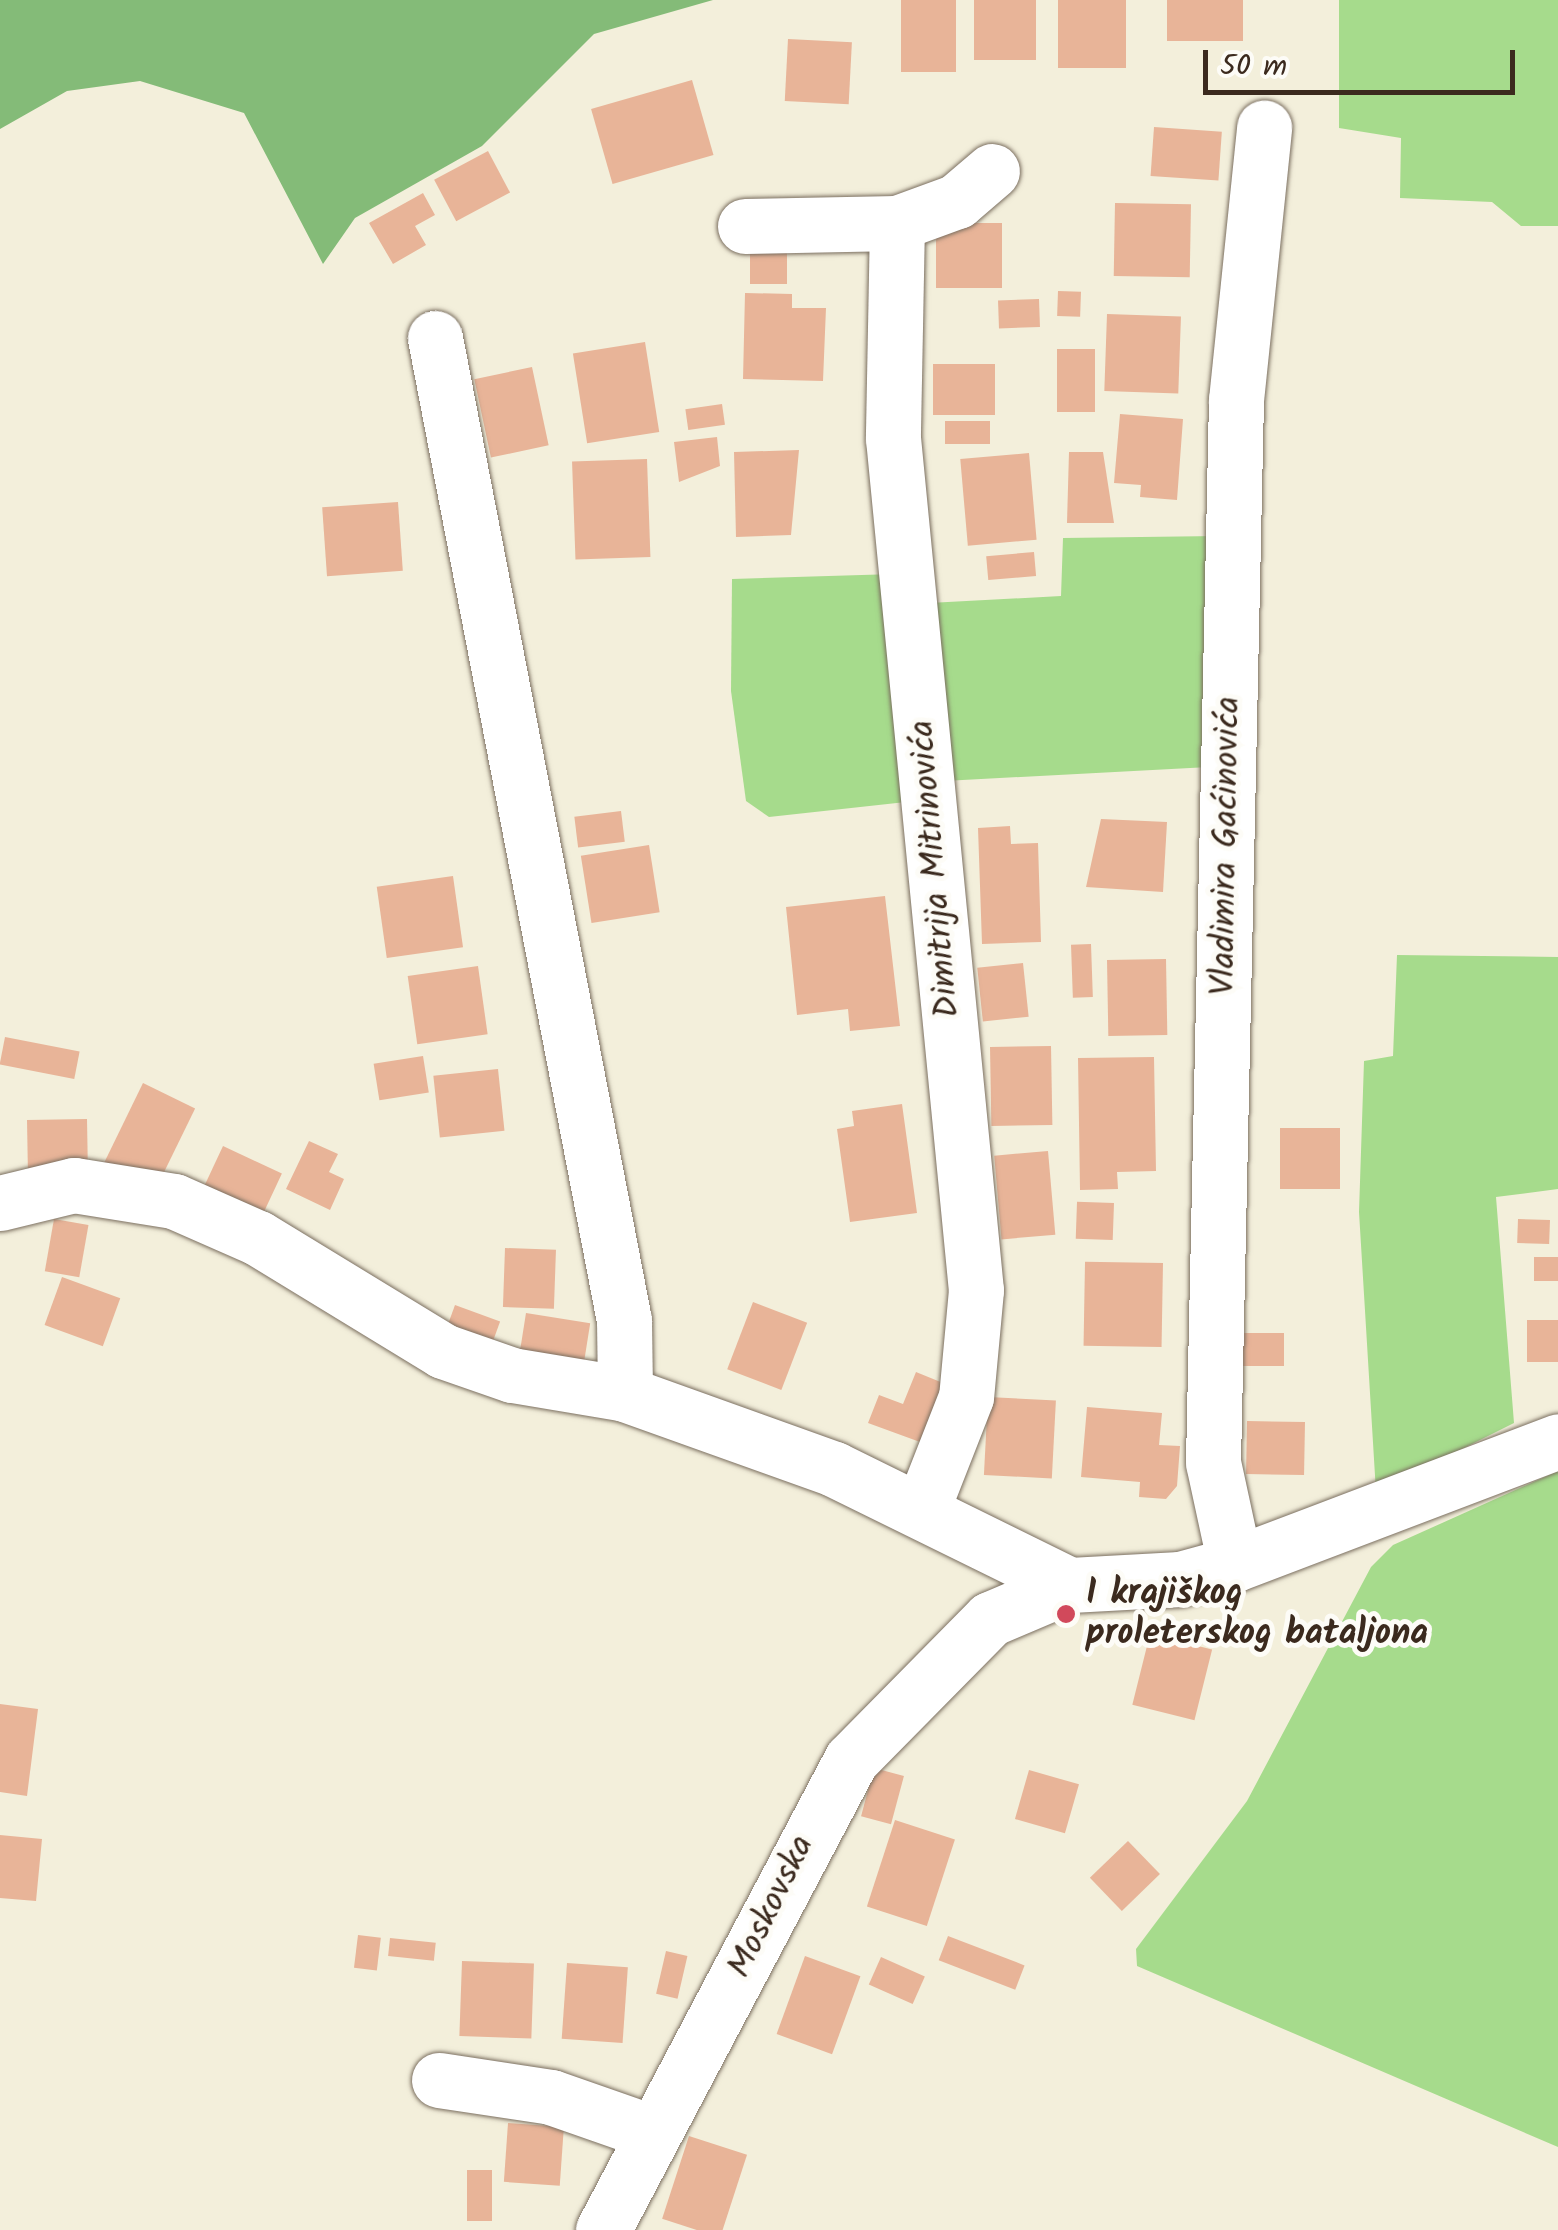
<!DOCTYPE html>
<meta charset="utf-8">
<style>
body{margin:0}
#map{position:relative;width:1558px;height:2230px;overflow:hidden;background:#f3efdb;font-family:Kalam,sans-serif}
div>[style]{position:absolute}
.green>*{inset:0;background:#a6db8c}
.forest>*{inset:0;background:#84bb78}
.building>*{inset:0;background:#e8b498;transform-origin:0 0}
.roads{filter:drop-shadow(0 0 2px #7b6f60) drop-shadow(0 0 2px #7b6f60)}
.minor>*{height:55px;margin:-27.5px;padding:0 27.5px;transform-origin:27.5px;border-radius:27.5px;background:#fff}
.dots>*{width:28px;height:28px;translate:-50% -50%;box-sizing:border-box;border:5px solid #fdfcf7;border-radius:50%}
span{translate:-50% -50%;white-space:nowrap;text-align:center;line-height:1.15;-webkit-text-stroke:10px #fdfcf7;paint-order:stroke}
.street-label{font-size:35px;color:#3b2a1e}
.poi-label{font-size:35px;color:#3b2a1e;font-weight:700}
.left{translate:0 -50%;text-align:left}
.scale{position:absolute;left:1203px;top:50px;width:312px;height:45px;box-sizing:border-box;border:5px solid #3b2a1e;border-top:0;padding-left:12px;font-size:30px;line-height:35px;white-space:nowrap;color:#3b2a1e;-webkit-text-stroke:8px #fdfcf7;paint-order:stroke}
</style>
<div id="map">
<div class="green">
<div style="clip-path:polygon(1339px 0,1558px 0,1558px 226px,1521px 226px,1492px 202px,1400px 198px,1401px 138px,1339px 128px)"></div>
<div style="clip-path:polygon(1218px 536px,1209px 767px,944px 781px,929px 603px,1061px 596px,1063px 538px)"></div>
<div style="clip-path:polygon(895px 574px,915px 801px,769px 817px,746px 801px,731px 691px,732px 579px)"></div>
<div style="clip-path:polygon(1397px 955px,1558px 957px,1558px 1189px,1496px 1197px,1514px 1423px,1376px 1492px,1359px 1212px,1364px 1061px,1393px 1056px)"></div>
<div style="clip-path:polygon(1558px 1471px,1558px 2147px,1137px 1966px,1136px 1949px,1247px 1801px,1371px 1567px,1393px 1545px)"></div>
</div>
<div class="forest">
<div style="clip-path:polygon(0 0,713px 0,594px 34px,482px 146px,355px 218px,323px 264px,244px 113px,140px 81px,67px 91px,0 129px)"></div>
</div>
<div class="building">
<div style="left:901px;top:0;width:55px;height:72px"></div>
<div style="left:974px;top:0;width:62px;height:60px"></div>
<div style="left:1058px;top:0;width:68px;height:68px"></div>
<div style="left:1167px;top:0;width:76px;height:41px"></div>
<div style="left:788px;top:39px;width:64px;height:62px;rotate:3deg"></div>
<div style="left:692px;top:80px;width:78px;height:105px;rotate:74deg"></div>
<div style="left:1154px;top:127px;width:68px;height:49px;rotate:4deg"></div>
<div style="left:488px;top:151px;width:47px;height:61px;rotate:62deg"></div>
<div style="clip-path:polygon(423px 193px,435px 215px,415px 226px,426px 245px,393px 264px,369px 223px)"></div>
<div style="left:1115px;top:203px;width:76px;height:73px;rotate:1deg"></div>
<div style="left:1002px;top:223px;width:65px;height:66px;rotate:90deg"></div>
<div style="left:750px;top:252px;width:37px;height:32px"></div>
<div style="left:1058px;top:291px;width:23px;height:25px;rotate:2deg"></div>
<div style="clip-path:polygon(745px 293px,792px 294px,792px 308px,826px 308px,823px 381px,743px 379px)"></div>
<div style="left:1039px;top:299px;width:28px;height:41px;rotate:88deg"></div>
<div style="left:1107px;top:314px;width:74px;height:77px;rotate:2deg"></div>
<div style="left:645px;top:342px;width:91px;height:73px;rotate:81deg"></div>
<div style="left:1057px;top:349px;width:38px;height:63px"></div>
<div style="left:933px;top:364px;width:62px;height:51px"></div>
<div style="left:532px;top:367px;width:80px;height:59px;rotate:78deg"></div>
<div style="left:722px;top:404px;width:21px;height:37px;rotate:82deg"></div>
<div style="clip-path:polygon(1120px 414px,1183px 419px,1177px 500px,1140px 497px,1141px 485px,1114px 483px)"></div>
<div style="left:945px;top:421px;width:45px;height:23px"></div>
<div style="clip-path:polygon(717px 437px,720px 466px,679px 482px,674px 442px)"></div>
<div style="clip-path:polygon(799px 450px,791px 535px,736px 537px,734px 452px)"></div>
<div style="clip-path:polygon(1069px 452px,1103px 452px,1114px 523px,1067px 523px)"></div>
<div style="left:1029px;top:453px;width:87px;height:69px;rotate:85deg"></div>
<div style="left:647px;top:459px;width:98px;height:75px;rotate:88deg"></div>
<div style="left:398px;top:502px;width:69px;height:76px;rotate:86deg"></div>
<div style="left:1034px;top:552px;width:24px;height:48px;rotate:85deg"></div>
<div style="left:621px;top:811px;width:31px;height:47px;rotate:83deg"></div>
<div style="clip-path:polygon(1101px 819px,1167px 822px,1163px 892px,1086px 887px)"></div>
<div style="clip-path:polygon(1010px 826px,1011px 844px,1038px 843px,1041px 942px,982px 944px,978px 828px)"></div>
<div style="left:649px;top:845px;width:68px;height:69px;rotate:81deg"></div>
<div style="left:453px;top:876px;width:72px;height:77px;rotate:82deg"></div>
<div style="clip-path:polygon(885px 896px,900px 1026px,850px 1031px,848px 1009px,797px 1015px,786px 907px)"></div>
<div style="left:1091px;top:944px;width:53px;height:20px;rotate:88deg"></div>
<div style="left:1166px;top:959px;width:76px;height:59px;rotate:89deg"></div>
<div style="left:1023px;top:963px;width:54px;height:46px;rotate:84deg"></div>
<div style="left:478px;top:966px;width:69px;height:71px;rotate:82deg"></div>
<div style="left:5px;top:1037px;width:76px;height:28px;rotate:11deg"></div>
<div style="left:1051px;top:1046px;width:79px;height:61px;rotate:89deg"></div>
<div style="left:423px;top:1056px;width:37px;height:50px;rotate:81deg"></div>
<div style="clip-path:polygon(1154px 1057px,1156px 1171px,1117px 1172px,1118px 1189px,1080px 1190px,1078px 1058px)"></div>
<div style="left:498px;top:1069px;width:62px;height:65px;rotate:84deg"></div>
<div style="left:143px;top:1083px;width:58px;height:90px;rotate:26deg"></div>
<div style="clip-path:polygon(902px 1104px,917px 1213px,850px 1222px,837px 1129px,854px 1126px,852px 1111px)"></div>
<div style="left:87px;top:1119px;width:53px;height:60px;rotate:89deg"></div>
<div style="left:1280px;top:1128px;width:60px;height:61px"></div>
<div style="clip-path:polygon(309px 1141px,338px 1154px,329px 1172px,344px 1179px,330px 1210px,286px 1189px)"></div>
<div style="left:223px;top:1146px;width:65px;height:55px;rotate:25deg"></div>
<div style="left:1048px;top:1151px;width:84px;height:54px;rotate:85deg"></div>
<div style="left:1114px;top:1203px;width:37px;height:37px;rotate:92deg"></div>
<div style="left:54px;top:1219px;width:35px;height:53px;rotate:10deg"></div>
<div style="left:1518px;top:1219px;width:32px;height:24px;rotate:2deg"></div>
<div style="left:505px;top:1248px;width:51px;height:59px;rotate:2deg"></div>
<div style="left:1534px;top:1257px;width:24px;height:24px"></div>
<div style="left:1163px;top:1263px;width:84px;height:78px;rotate:91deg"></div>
<div style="left:62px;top:1277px;width:62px;height:51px;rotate:20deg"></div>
<div style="left:753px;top:1302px;width:58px;height:72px;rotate:21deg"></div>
<div style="left:455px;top:1305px;width:48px;height:38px;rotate:20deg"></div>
<div style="left:526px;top:1313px;width:65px;height:46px;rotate:9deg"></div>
<div style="left:1558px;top:1320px;width:42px;height:31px;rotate:90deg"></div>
<div style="left:1237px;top:1333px;width:47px;height:33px"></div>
<div style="clip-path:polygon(916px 1372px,943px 1383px,920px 1442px,868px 1423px,879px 1395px,903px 1404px)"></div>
<div style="left:988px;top:1397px;width:68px;height:78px;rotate:3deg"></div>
<div style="clip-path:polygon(1087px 1407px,1162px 1413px,1159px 1445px,1180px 1446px,1177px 1486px,1166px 1499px,1139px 1497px,1140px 1482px,1081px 1477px)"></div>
<div style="left:1247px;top:1421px;width:58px;height:53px;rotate:1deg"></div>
<div style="left:1150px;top:1634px;width:64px;height:73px;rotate:14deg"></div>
<div style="clip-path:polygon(0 1704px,38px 1709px,27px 1796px,0 1792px)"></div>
<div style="left:874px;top:1768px;width:31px;height:50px;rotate:15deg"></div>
<div style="left:1029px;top:1770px;width:52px;height:51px;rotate:16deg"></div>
<div style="left:895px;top:1820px;width:63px;height:91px;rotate:18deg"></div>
<div style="clip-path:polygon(0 1835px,42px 1839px,36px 1901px,0 1898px)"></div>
<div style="left:1128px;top:1841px;width:46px;height:53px;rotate:46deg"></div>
<div style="left:358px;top:1935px;width:23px;height:33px;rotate:7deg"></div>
<div style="left:948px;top:1936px;width:82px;height:26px;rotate:21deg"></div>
<div style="left:390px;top:1938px;width:46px;height:18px;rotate:6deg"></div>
<div style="left:666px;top:1951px;width:22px;height:44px;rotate:13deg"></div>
<div style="left:805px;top:1956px;width:59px;height:83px;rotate:20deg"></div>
<div style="left:881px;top:1957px;width:48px;height:30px;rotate:24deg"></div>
<div style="left:462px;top:1961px;width:72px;height:75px;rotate:2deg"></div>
<div style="left:567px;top:1963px;width:61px;height:76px;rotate:4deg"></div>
<div style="left:508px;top:2123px;width:56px;height:59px;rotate:4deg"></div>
<div style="left:689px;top:2136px;width:61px;height:87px;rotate:18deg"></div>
<div style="left:467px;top:2170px;width:25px;height:51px"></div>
</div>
<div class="roads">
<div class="minor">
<div style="left:897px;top:223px;width:215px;rotate:91.1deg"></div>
<div style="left:893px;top:438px;width:856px;rotate:84.44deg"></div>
<div style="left:976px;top:1290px;width:107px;rotate:95.3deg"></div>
<div style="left:966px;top:1397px;width:118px;rotate:111.4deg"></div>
<div style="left:745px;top:226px;width:152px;rotate:-1.1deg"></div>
<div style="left:897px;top:223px;width:64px;rotate:-20.1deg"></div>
<div style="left:957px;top:201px;width:46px;rotate:-40.6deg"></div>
<div style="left:435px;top:338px;width:1000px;rotate:79.11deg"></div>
<div style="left:624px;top:1320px;width:74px;rotate:89.2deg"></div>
<div style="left:0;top:1203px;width:76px;rotate:-13.7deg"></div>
<div style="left:74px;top:1185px;width:101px;rotate:9.1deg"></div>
<div style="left:174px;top:1201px;width:92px;rotate:23.8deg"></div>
<div style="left:258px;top:1238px;width:217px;rotate:31.4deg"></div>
<div style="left:443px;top:1351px;width:73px;rotate:19.2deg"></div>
<div style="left:512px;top:1375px;width:115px;rotate:9.5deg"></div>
<div style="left:625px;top:1394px;width:222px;rotate:19.7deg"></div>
<div style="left:834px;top:1469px;width:263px;rotate:26.2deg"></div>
<div style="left:1070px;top:1585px;width:110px;rotate:-3.1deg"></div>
<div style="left:1180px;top:1579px;width:57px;rotate:-15.3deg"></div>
<div style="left:1235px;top:1564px;width:346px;rotate:-20.8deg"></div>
<div style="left:1235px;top:1564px;width:104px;rotate:-102.2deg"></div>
<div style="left:1213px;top:1462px;width:1062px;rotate:-88.76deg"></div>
<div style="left:1236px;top:400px;width:274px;rotate:-84.1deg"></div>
<div style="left:439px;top:2080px;width:113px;rotate:8.6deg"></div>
<div style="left:551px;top:2097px;width:103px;rotate:19.3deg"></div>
<div style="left:603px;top:2230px;width:531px;rotate:-62.18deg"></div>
<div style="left:851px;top:1760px;width:198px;rotate:-45.4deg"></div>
<div style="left:990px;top:1619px;width:87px;rotate:-23deg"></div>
</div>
</div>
<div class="dots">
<div style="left:1066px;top:1614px;background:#d1495b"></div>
</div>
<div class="street-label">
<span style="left:1227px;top:846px;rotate:-89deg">Vladimira Gaćinovića</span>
<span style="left:936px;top:869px;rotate:-95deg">Dimitrija Mitrinovića</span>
<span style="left:772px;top:1907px;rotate:-64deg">Moskovska</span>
</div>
<div class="poi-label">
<span class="left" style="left:1086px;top:1614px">I krajiškog<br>proleterskog bataljona</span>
</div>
<div class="scale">50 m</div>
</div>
